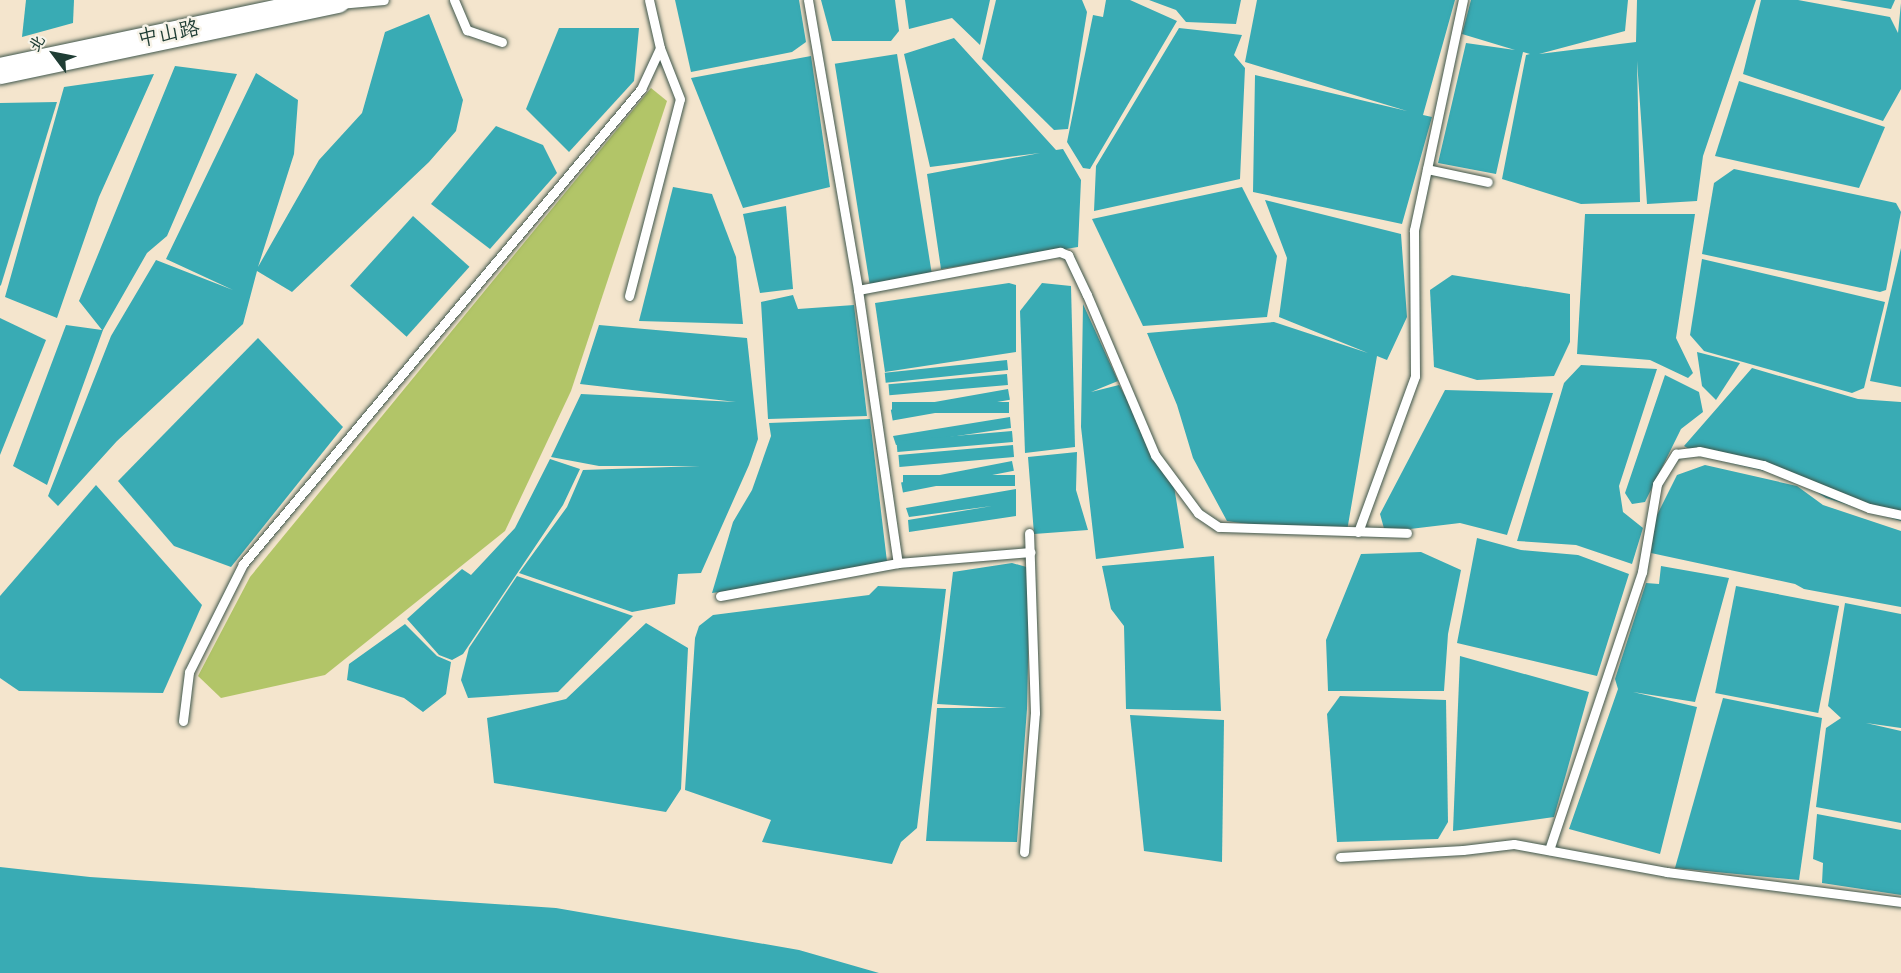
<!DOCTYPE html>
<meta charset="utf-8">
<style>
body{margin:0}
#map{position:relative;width:1901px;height:973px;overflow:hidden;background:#f4e5cd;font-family:Dekko,"LXGW WenKai TC",sans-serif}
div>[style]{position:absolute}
.green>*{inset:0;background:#b2c568}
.water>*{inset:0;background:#39abb4;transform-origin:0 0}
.roads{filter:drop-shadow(0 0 2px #3f564b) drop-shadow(0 0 2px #3f564b)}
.lane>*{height:9px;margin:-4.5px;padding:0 4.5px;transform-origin:4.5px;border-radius:4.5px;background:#fff}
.secondary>*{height:26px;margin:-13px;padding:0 13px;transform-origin:13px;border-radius:13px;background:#fff}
span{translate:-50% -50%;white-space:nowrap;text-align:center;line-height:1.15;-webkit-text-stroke:5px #f7f3e8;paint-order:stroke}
.street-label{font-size:21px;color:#1f3d34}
.north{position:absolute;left:24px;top:24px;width:60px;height:60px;-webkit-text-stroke:4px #f7f3e8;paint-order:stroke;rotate:302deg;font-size:16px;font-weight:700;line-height:24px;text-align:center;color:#1f3d34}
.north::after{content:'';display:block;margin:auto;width:21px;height:27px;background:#1f3d34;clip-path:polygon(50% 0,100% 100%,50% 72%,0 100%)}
</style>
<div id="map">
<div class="green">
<div style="clip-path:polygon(651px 88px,667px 101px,571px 391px,505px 531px,325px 675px,221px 698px,198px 676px,250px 577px)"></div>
</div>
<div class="water">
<div style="clip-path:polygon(26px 0,74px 0,73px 23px,22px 37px)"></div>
<div style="clip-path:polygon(675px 0,799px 0,806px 42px,792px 52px,691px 72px)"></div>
<div style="clip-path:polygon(821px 0,895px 0,899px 31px,891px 41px,832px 41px)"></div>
<div style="clip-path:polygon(905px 0,990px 0,980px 45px,952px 18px,909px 29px)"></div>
<div style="clip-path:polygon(996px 0,1082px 0,1087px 12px,1068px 129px,1054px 130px,982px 59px)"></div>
<div style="clip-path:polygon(1106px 0,1130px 0,1177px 21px,1090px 169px,1083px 168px,1067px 142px,1093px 15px,1103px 17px)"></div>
<div style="clip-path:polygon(1149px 0,1241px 0,1236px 24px,1186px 22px,1176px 10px)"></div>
<div style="clip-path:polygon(1257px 0,1455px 0,1423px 115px,1432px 117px,1402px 224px,1253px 192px,1255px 75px,1407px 111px,1245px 62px)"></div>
<div style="clip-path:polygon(1471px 0,1628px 0,1625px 31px,1539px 54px,1636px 42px,1637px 0,1756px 0,1703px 156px,1697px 201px,1647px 204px,1637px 61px,1640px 202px,1581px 204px,1502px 179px,1526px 55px,1530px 54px,1523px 52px,1496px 174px,1438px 163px,1466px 43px,1515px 50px,1462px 34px)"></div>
<div style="clip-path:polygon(1761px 0,1798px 0,1890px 17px,1898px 33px,1901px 3px,1901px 89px,1883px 121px,1743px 74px)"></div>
<div style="clip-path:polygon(1839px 0,1895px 0,1891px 9px)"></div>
<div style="clip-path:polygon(429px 14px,463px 100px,456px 131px,429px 162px,292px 292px,257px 271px,243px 324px,117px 441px,58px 506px,48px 496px,111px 336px,156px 260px,233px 290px,166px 259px,256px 73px,298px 100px,294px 154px,258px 267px,319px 160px,362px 113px,385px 32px)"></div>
<div style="clip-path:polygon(559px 28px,639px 28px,634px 81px,569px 152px,526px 109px)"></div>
<div style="clip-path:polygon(1179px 28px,1242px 35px,1234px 55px,1245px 68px,1240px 179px,1094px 211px,1096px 166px)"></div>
<div style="clip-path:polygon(954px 38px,1056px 150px,1063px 149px,1081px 180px,1078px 247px,941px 269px,927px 174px,1040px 153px,930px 167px,904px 54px)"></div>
<div style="left:897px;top:54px;width:225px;height:63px;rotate:81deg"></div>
<div style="clip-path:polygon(811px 56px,830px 187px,743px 208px,691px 78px)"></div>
<div style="clip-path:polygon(175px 66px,237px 74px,167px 236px,147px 253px,103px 330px,47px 485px,13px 466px,66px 325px,102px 330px,79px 301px)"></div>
<div style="clip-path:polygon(154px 74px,99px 197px,57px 318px,5px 297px,64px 87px)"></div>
<div style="clip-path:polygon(1739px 81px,1885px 127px,1859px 188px,1715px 156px)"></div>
<div style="clip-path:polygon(57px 102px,1px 285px,0 286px,0 103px)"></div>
<div style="clip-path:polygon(496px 126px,543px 145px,557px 173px,490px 249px,431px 204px)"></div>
<div style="clip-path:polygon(1734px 169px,1896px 203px,1901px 212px,1886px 290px,1880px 292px,1702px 254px,1714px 183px)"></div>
<div style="clip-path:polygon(673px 187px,712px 194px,736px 257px,743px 324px,639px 321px)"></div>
<div style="clip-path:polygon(1242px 187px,1277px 256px,1267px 317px,1143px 326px,1092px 219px)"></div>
<div style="clip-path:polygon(1265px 200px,1401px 234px,1407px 317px,1387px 360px,1377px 356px,1347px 531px,1289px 530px,1227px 521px,1193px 458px,1177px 405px,1147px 333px,1274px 322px,1368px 353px,1279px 317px,1287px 258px)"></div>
<div style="clip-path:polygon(786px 206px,793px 289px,760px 293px,743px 214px)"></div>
<div style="clip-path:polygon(1585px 214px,1695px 214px,1676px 338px,1693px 373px,1688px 378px,1650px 360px,1577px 354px)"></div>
<div style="left:413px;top:216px;width:76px;height:94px;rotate:42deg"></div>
<div style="clip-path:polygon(1901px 248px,1901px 387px,1870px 381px)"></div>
<div style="clip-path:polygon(1702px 259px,1885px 302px,1864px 388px,1852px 393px,1704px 351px,1690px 335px)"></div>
<div style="clip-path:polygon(1452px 275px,1570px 294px,1570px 342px,1554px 376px,1477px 380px,1434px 367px,1430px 290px)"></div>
<div style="clip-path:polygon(1009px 283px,1016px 285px,1016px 352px,885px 372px,875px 303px)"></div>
<div style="clip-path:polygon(1042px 283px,1071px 286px,1075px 447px,1025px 453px,1020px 311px)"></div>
<div style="clip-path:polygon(793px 295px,798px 309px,854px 305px,867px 416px,768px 419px,761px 302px)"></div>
<div style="clip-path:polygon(1083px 304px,1118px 381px,1091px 392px,1119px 385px,1173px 480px,1184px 548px,1096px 559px,1081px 427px)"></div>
<div style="clip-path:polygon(0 318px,46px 340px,0 455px)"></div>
<div style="clip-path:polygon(599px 325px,747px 338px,758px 439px,749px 465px,701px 573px,678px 574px,675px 604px,632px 612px,519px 573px,567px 507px,583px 470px,700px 466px,599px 466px,551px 457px,581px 394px,736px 402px,580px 384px)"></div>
<div style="clip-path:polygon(258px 338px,343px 427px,231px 567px,174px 546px,118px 481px)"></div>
<div style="clip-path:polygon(1697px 352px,1740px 363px,1716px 400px,1702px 386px)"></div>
<div style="left:1007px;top:360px;width:10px;height:123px;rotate:84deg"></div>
<div style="clip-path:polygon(1581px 365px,1657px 369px,1619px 486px,1623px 512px,1643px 528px,1632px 564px,1576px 545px,1517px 541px,1564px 383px)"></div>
<div style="clip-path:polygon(1752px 368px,1858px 399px,1901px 402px,1901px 521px,1826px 498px,1803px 483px,1769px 472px,1701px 456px,1684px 446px)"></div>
<div style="left:1007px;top:374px;width:11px;height:119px;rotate:85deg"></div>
<div style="clip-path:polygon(1665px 375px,1699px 392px,1703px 412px,1681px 429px,1645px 502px,1632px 504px,1625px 493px)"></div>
<div style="left:1008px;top:389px;width:11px;height:119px;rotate:80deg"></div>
<div style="clip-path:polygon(1445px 390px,1553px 393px,1507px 535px,1460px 523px,1385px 532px,1380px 514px)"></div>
<div style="left:1009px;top:402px;width:11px;height:117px;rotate:90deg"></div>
<div style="clip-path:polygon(1010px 417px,1011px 428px,896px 445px,893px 436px)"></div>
<div style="clip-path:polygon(870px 419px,888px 570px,712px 593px,733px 522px,752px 490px,771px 436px,769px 423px)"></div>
<div style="left:1012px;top:431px;width:11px;height:116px;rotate:85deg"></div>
<div style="left:1013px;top:445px;width:12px;height:115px;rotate:85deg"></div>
<div style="clip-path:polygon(1077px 452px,1076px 490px,1088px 530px,1034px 534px,1028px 457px)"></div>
<div style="clip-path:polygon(550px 459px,580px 469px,563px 505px,463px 654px,452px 660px,439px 655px,407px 619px,462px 569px,471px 575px,515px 528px)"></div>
<div style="left:1012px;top:461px;width:10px;height:113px;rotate:79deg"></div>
<div style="clip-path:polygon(1705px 465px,1797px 486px,1823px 505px,1901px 531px,1901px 607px,1804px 589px,1795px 584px,1651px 553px,1655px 519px,1677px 475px)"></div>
<div style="left:1015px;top:475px;width:11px;height:112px;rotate:90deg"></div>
<div style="clip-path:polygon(96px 485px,202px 605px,163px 693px,19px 691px,0 678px,0 596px)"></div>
<div style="clip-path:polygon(1016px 489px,1016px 516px,909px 532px,908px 520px,992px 506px,909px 517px,906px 508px)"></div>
<div style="clip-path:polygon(1477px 538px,1521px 550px,1578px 555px,1629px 574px,1597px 676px,1457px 643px)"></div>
<div style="clip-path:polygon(1421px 552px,1461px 570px,1448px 634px,1444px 691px,1328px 691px,1326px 640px,1361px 554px)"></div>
<div style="clip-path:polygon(1214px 556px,1221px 711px,1126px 709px,1124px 626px,1111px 609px,1102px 566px)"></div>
<div style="clip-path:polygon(1012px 563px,1030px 568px,1027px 709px,1017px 842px,926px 841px,937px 708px,1007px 708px,937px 704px,953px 572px)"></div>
<div style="clip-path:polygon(1661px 566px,1729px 578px,1695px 702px,1633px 692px,1697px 707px,1660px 854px,1569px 829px,1618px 689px,1615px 679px,1646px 583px,1659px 584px)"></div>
<div style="clip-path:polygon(517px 576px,633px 616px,558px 692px,468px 698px,461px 680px,469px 648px)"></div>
<div style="clip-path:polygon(878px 586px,946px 589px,917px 828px,901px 842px,892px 864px,762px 842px,771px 820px,685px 790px,695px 638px,699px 626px,713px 615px,869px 595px)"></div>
<div style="left:1736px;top:586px;width:105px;height:109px;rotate:11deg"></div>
<div style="clip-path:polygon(1845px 603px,1901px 614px,1901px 728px,1866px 723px,1901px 731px,1901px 823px,1816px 807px,1826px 728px,1841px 718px,1828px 706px)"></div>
<div style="clip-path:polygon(646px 623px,688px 648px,681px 789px,666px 812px,494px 783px,487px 718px,566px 699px)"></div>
<div style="clip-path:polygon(405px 624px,437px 656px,451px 662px,446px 694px,423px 712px,404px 698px,347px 680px,349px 664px)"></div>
<div style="clip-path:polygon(1460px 656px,1589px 692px,1554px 817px,1453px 831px)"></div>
<div style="clip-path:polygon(1340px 696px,1446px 700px,1448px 822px,1438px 839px,1337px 842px,1327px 714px)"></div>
<div style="clip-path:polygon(1723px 698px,1822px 718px,1799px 880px,1675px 868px)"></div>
<div style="clip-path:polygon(1130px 715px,1224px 720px,1222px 862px,1144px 851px)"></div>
<div style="clip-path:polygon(1817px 814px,1901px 830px,1901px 895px,1822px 883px,1823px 863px,1813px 859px)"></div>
<div style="clip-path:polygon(0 867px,90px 877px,556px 908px,799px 950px,879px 973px,0 973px)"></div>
</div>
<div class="roads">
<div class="lane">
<div style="left:454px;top:0;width:33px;rotate:67deg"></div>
<div style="left:467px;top:30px;width:37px;rotate:19deg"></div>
<div style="left:808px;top:0;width:294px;rotate:80.2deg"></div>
<div style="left:858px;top:290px;width:276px;rotate:81.7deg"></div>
<div style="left:339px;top:4px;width:45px;rotate:-5.1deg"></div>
<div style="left:1427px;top:169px;width:62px;rotate:12deg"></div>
<div style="left:858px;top:290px;width:206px;rotate:-10.7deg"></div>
<div style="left:1060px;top:252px;width:9px;rotate:21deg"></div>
<div style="left:1068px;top:255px;width:44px;rotate:64.6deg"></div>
<div style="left:1087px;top:295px;width:174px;rotate:67deg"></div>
<div style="left:1155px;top:455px;width:72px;rotate:53.4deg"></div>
<div style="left:1198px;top:513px;width:25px;rotate:34deg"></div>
<div style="left:1219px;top:527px;width:188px;rotate:1.8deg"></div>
<div style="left:629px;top:296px;width:203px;rotate:-75.5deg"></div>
<div style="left:680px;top:99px;width:55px;rotate:-111.4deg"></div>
<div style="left:1358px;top:532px;width:166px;rotate:-69.9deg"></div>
<div style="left:1415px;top:376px;width:146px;rotate:-90.4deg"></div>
<div style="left:1414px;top:230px;width:235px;rotate:-78deg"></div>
<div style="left:720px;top:596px;width:181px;rotate:-10.5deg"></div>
<div style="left:898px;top:563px;width:133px;rotate:-4.7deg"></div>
<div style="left:183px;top:721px;width:49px;rotate:-83deg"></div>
<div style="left:189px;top:672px;width:121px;rotate:-63.4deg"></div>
<div style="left:243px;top:564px;width:620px;rotate:-50.04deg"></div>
<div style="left:641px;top:89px;width:45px;rotate:-65.1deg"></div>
<div style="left:660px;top:48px;width:49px;rotate:-102.9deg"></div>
<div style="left:1549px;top:850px;width:293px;rotate:-71.5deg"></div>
<div style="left:1642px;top:572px;width:89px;rotate:-80.3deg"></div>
<div style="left:1657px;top:484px;width:36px;rotate:-58deg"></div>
<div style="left:1676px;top:454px;width:23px;rotate:-7deg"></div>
<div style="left:1699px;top:451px;width:66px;rotate:12.3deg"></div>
<div style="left:1763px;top:465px;width:114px;rotate:22.1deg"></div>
<div style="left:1869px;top:508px;width:33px;rotate:12deg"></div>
<div style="left:1024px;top:852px;width:139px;rotate:-85.5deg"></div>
<div style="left:1035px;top:713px;width:180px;rotate:-91.9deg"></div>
<div style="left:1340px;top:857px;width:123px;rotate:-3.3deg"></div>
<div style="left:1463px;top:850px;width:51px;rotate:-6.7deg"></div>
<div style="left:1514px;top:844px;width:156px;rotate:10.4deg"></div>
<div style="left:1667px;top:872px;width:236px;rotate:7.3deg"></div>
</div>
<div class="secondary">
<div style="left:0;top:71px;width:345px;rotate:-11.9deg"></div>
</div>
</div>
<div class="street-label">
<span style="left:169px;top:36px;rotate:-11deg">中山路</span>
</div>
<div class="north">北</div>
</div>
